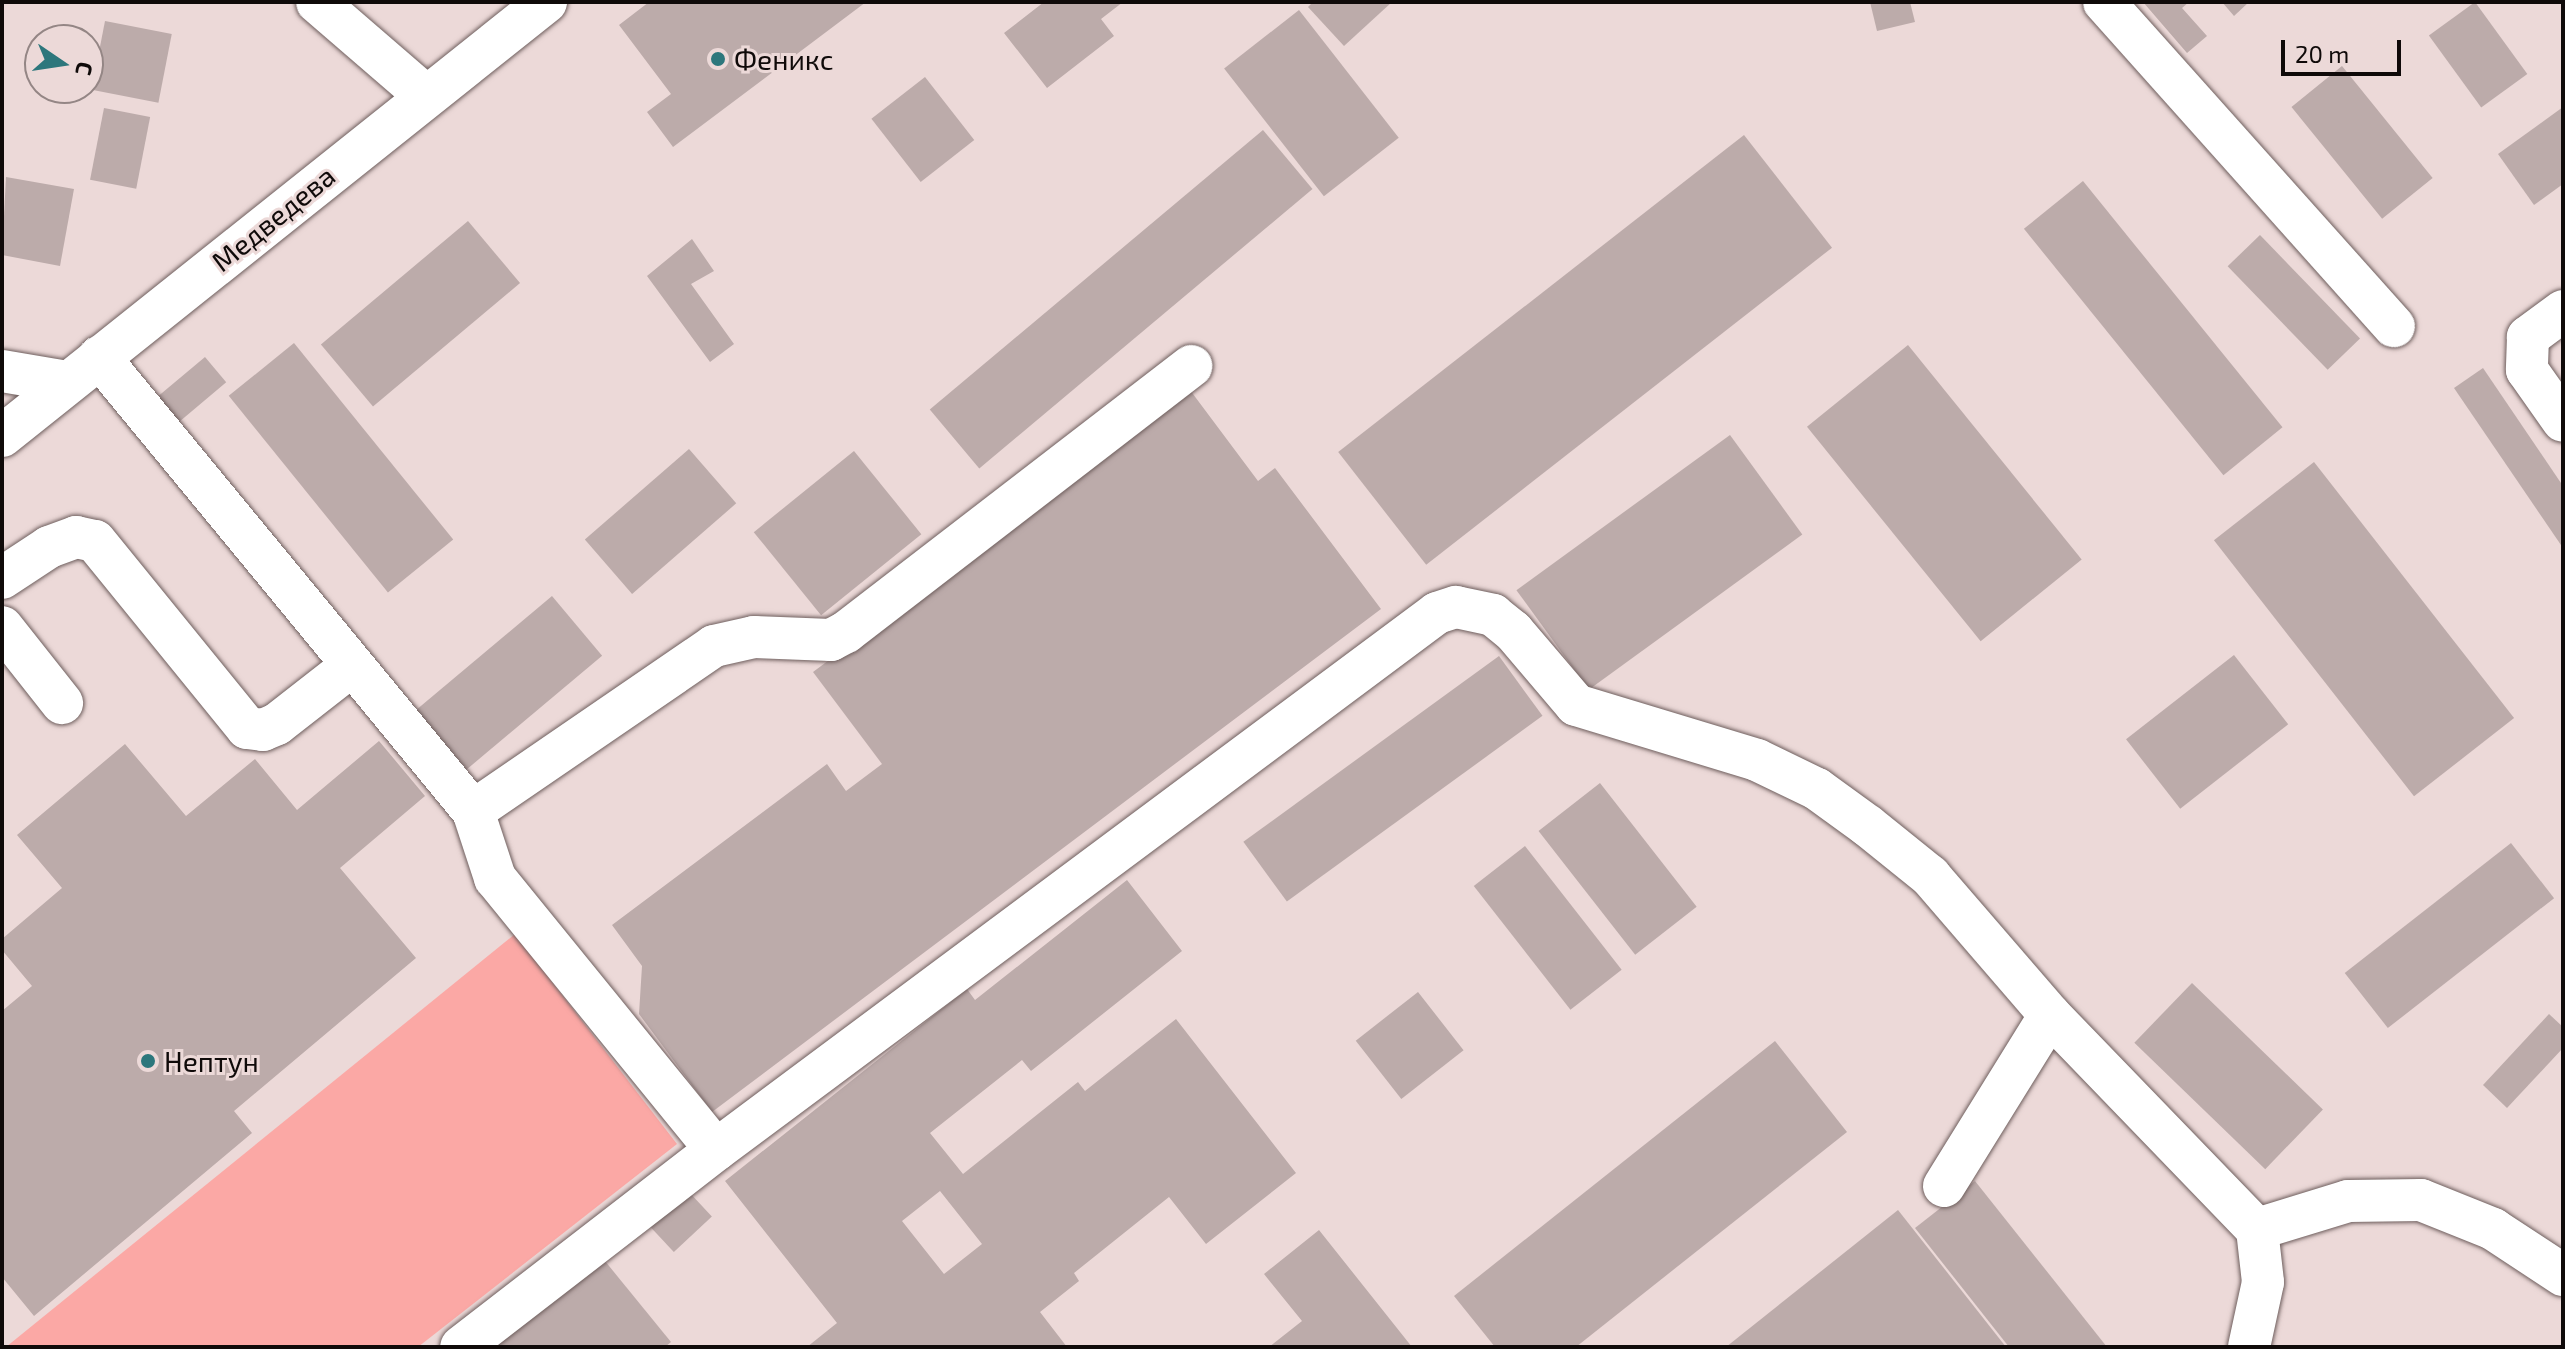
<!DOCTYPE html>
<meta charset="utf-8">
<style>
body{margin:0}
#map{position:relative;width:2565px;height:1349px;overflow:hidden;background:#ecd9d8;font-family:"Exo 2",sans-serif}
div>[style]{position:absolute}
.green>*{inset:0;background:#fba8a5}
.building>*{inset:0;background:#bcabaa;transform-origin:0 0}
.roads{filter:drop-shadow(0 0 2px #6e5e5d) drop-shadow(0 0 2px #6e5e5d)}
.minor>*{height:42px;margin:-21px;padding:0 21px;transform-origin:21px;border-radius:21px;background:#fff}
.dots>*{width:22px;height:22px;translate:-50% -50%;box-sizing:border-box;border:4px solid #ecd9d8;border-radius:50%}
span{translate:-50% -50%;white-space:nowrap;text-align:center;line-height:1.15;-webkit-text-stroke:6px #ecd9d8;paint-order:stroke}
.poi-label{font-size:28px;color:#0f0a09}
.left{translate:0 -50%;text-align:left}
.street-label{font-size:28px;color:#0f0a09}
.frame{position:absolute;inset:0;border:4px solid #0f0a09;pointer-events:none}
.north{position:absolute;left:24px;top:24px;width:80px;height:80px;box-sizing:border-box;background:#ecd9d8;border:2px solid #948685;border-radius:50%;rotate:103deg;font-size:22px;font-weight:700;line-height:32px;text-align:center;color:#0f0a09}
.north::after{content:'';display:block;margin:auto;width:28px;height:36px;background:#2d777c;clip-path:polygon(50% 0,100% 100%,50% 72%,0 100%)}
.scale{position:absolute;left:2281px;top:40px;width:120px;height:36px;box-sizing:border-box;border:4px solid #0f0a09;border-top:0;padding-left:10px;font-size:24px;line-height:28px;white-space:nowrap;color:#0f0a09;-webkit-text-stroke:6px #ecd9d8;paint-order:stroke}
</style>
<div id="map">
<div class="green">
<div style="clip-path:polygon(515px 934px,677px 1144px,418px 1347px,6px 1347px)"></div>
</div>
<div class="building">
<div style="clip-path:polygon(649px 2px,866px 2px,673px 147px,647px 112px,671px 94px,619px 25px)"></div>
<div style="clip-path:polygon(1044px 2px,1123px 2px,1101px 19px,1114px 36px,1047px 88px,1004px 33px)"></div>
<div style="clip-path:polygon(1313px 2px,1392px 2px,1344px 46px,1308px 7px)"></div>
<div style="clip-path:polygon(1870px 2px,1910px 2px,1915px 22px,1877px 31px)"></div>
<div style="clip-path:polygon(2143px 2px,2189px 2px,2182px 8px,2207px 36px,2187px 53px)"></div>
<div style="clip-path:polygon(2222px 2px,2249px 2px,2234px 16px)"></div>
<div style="left:2475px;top:2px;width:89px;height:57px;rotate:54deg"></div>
<div style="left:1299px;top:10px;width:162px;height:95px;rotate:52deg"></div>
<div style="left:105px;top:21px;width:68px;height:70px;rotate:11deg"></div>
<div style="left:2342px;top:66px;width:144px;height:65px;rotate:51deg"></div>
<div style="left:925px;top:77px;width:80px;height:68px;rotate:52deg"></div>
<div style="clip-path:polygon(2563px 107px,2563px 184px,2534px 205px,2498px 154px)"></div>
<div style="left:104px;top:108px;width:47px;height:73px;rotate:11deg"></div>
<div style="left:1263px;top:130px;width:77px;height:435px;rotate:50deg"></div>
<div style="left:1744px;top:135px;width:143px;height:515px;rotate:52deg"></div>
<div style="clip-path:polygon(6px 177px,74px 189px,60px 266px,2px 255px)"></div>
<div style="left:2083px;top:181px;width:317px;height:76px;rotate:51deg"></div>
<div style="left:468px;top:221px;width:81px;height:192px;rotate:50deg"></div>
<div style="left:2260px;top:235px;width:144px;height:45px;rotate:46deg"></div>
<div style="clip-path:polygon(692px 239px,714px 271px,691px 284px,734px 344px,710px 362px,647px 276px)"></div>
<div style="left:294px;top:343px;width:253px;height:84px;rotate:51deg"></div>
<div style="left:1908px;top:345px;width:276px;height:130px;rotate:51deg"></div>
<div style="left:205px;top:357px;width:33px;height:62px;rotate:50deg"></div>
<div style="clip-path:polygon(2483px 368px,2563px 486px,2563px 548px,2454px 388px)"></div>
<div style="clip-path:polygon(1190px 390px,1258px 481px,1275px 468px,1381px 609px,712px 1112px,639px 1014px,642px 966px,612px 925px,827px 764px,846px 791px,882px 764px,813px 672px)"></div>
<div style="left:1730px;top:435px;width:123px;height:264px;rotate:54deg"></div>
<div style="left:689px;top:449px;width:72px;height:138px;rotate:49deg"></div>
<div style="left:854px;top:451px;width:107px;height:129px;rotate:51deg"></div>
<div style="left:2314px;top:462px;width:325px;height:127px;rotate:52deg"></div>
<div style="left:552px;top:596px;width:78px;height:177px;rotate:50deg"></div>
<div style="left:2234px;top:655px;width:88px;height:137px;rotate:52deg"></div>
<div style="left:1499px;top:656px;width:74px;height:316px;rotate:54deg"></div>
<div style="clip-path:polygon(379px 741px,425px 796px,340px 868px,416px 958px,234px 1111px,252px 1133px,34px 1316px,2px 1277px,2px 1011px,32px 986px,2px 950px,2px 939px,62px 888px,17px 835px,125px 744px,186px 816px,255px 759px,297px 810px)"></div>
<div style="left:1600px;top:783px;width:157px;height:78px;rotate:52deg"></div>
<div style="left:2511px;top:843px;width:70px;height:211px;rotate:52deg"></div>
<div style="left:1525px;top:846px;width:157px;height:65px;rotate:52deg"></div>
<div style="clip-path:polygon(evenodd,1127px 880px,1182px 951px,1031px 1071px,1022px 1060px,930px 1133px,963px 1174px,1078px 1082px,1085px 1091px,1176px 1019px,1296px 1173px,1206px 1244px,1169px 1197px,1074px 1273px,1079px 1281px,1040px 1312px,1067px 1347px,807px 1347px,837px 1323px,725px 1181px,967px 989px,975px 1000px,1127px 880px,940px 1191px,982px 1244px,944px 1274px,902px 1221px,940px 1191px)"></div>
<div style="left:2192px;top:983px;width:182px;height:83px;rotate:44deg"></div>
<div style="left:1418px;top:992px;width:74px;height:79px;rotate:52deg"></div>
<div style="clip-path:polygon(2549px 1014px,2563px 1027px,2563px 1048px,2507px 1108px,2483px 1085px)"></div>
<div style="clip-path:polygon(1775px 1041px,1847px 1132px,1576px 1347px,1495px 1347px,1454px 1296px)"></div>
<div style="clip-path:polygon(1975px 1181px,2107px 1347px,2009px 1347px,1915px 1228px)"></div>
<div style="left:688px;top:1191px;width:35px;height:52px;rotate:47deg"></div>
<div style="clip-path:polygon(1898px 1210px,2006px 1347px,1726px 1347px)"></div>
<div style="clip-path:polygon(1319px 1230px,1412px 1347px,1269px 1347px,1302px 1321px,1264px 1274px)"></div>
<div style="clip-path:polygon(596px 1250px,671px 1342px,665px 1347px,477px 1347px)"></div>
</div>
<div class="roads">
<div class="minor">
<div style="left:317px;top:2px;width:144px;rotate:40.8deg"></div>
<div style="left:2104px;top:2px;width:435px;rotate:48.2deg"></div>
<div style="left:2563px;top:311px;width:44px;rotate:143.4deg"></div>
<div style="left:2528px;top:337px;width:33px;rotate:92deg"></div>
<div style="left:2527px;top:370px;width:62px;rotate:54.8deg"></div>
<div style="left:99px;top:357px;width:588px;rotate:50.52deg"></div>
<div style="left:473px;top:811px;width:71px;rotate:71.8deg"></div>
<div style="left:495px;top:878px;width:350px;rotate:50.9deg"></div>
<div style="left:716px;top:1150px;width:322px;rotate:142.3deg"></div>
<div style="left:2px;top:371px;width:66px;rotate:9.6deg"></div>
<div style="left:2px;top:436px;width:696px;rotate:-38.58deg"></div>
<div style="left:2px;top:578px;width:56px;rotate:-33.4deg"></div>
<div style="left:49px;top:547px;width:29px;rotate:-20deg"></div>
<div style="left:76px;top:537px;width:19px;rotate:12deg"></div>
<div style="left:95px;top:541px;width:241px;rotate:50.9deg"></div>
<div style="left:247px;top:728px;width:16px;rotate:7deg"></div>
<div style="left:263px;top:730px;width:15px;rotate:-23deg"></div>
<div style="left:277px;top:724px;width:93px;rotate:-38deg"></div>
<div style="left:2px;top:627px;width:97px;rotate:51.7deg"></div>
<div style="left:473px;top:811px;width:292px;rotate:-34.4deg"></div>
<div style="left:714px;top:646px;width:41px;rotate:-12.7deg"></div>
<div style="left:754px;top:637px;width:77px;rotate:2.2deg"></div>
<div style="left:831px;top:640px;width:17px;rotate:-28deg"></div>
<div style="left:846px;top:632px;width:436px;rotate:-37.6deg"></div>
<div style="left:716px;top:1150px;width:899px;rotate:-36.68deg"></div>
<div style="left:1437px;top:613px;width:20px;rotate:-18deg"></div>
<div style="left:1456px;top:607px;width:38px;rotate:12deg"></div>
<div style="left:1493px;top:615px;width:26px;rotate:39deg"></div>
<div style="left:1513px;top:631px;width:97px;rotate:49.6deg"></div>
<div style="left:1576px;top:705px;width:189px;rotate:16.9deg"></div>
<div style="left:1757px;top:760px;width:67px;rotate:25.8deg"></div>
<div style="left:1817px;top:789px;width:63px;rotate:36deg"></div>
<div style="left:1868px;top:826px;width:80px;rotate:38.9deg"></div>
<div style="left:1930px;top:876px;width:184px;rotate:49.2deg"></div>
<div style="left:2050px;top:1015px;width:298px;rotate:46deg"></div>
<div style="left:2257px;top:1229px;width:95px;rotate:-17.1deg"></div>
<div style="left:2348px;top:1201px;width:73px;rotate:-0.8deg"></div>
<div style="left:2421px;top:1200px;width:78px;rotate:21.9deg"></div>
<div style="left:2493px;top:1229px;width:84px;rotate:33.3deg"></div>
<div style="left:1944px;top:1186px;width:201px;rotate:-58.2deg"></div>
<div style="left:2249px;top:1347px;width:66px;rotate:-77.8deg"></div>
<div style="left:2263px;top:1282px;width:53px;rotate:-96.5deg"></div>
</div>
</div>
<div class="dots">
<div style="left:718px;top:59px;background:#2d777c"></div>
<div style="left:148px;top:1061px;background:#2d777c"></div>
</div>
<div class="poi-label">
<span class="left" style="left:734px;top:59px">Феникс</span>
<span class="left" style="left:164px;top:1061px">Нептун</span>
</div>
<div class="street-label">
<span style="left:273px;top:218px;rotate:-39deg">Медведева</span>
</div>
<div class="frame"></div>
<div class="north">С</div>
<div class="scale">20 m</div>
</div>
